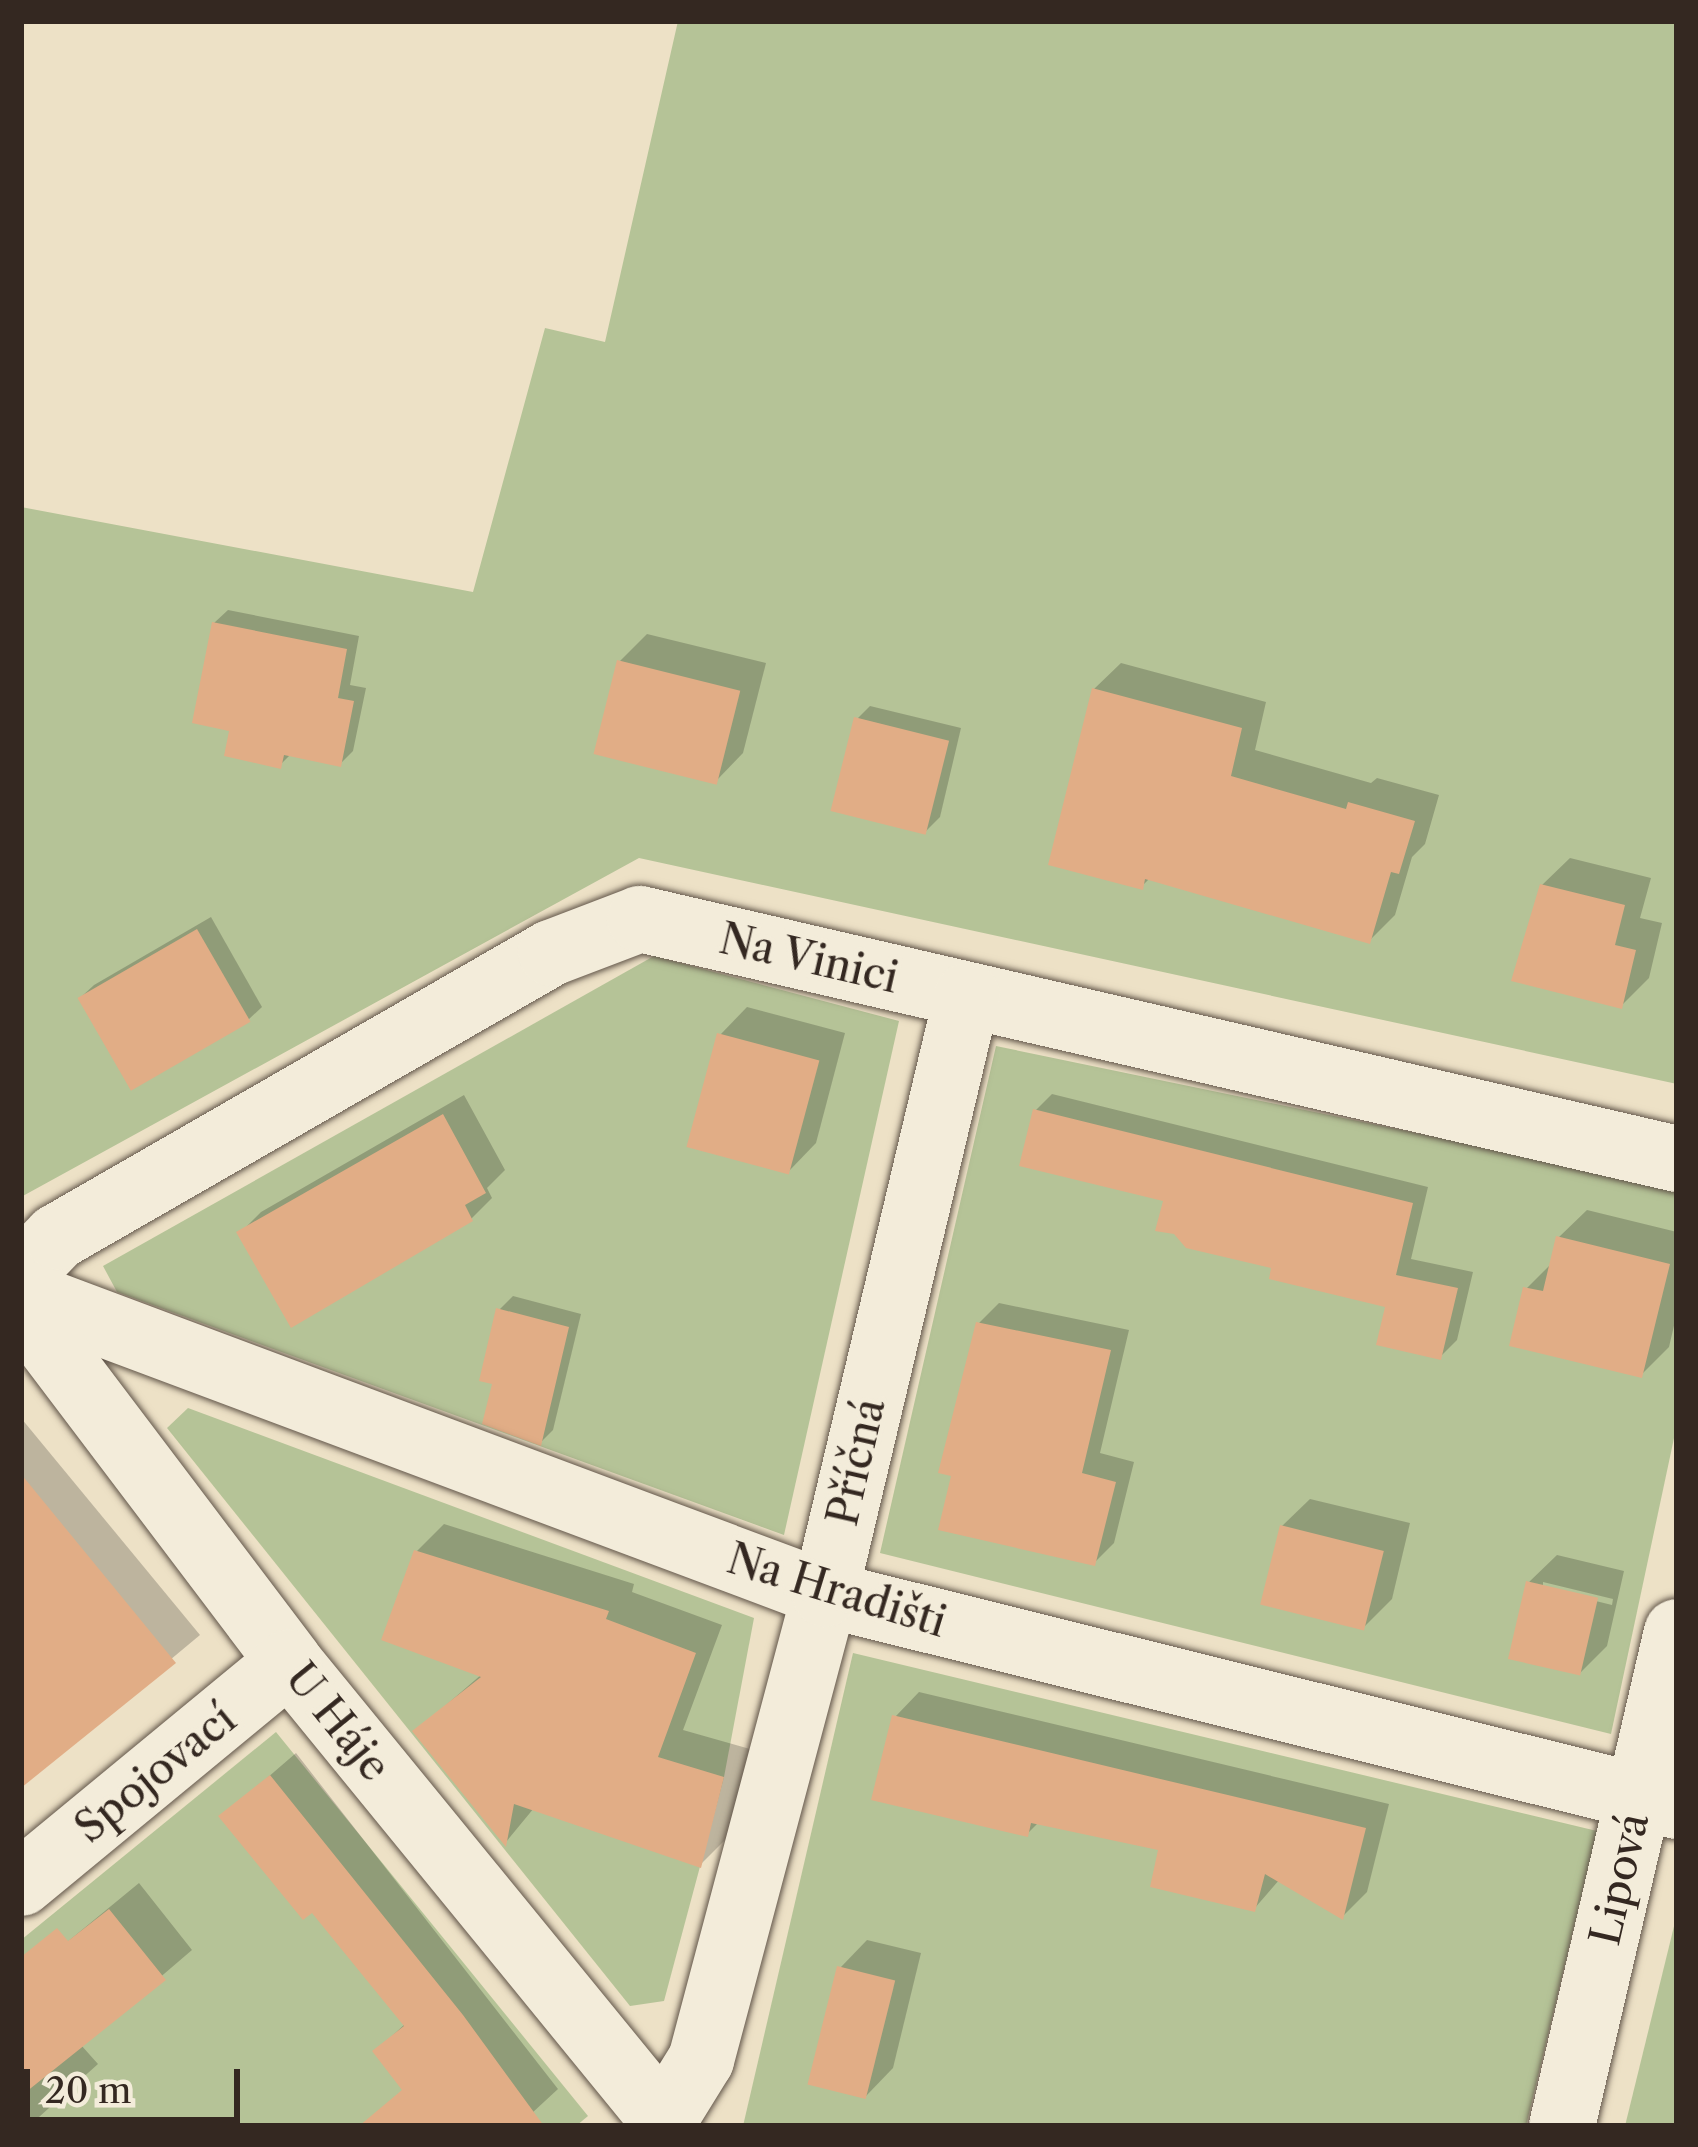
<!DOCTYPE html>
<meta charset="utf-8">
<style>
body{margin:0}
#map{position:relative;width:1698px;height:2147px;overflow:hidden;background:#ede1c6;font-family:"Libre Caslon Text",serif}
div>[style]{position:absolute}
.green>*{inset:0;background:#b5c397}
.shadow>*{inset:0;background:#0003}
.building>*{inset:0;background:#e1ad86;transform-origin:0 0}
.roads{filter:drop-shadow(0 0 3px #62564a) drop-shadow(0 0 3px #62564a)}
.street>*{height:66px;margin:-33px;padding:0 33px;transform-origin:33px;border-radius:33px;background:#f3ecda}
span{translate:-50% -50%;white-space:nowrap;text-align:center;line-height:1.15;-webkit-text-stroke:9px #f3ecda;paint-order:stroke}
.street-label{font-size:42px;color:#342821}
.frame{position:absolute;inset:0;border:24px solid #342821;pointer-events:none}
.scale{position:absolute;left:24px;top:2069px;width:216px;height:54px;box-sizing:border-box;border:6px solid #342821;border-top:0;padding-left:15px;font-size:36px;line-height:42px;white-space:nowrap;color:#342821;-webkit-text-stroke:9px #f3ecda;paint-order:stroke}
</style>
<div id="map">
<div class="green">
<div style="clip-path:polygon(678px 21px,1677px 21px,1677px 1084px,639px 858px,21px 1197px,21px 507px,473px 592px,545px 328px,605px 342px)"></div>
<div style="clip-path:polygon(654px 956px,899px 1021px,784px 1535px,117px 1292px,103px 1266px)"></div>
<div style="clip-path:polygon(996px 1046px,1677px 1187px,1677px 1424px,1611px 1734px,880px 1553px)"></div>
<div style="clip-path:polygon(188px 1408px,754px 1618px,724px 1777px,664px 2001px,630px 2006px,167px 1428px)"></div>
<div style="clip-path:polygon(853px 1653px,1597px 1831px,1526px 2126px,743px 2126px)"></div>
<div style="clip-path:polygon(276px 1732px,588px 2116px,576px 2126px,21px 2126px,21px 1940px)"></div>
<div style="clip-path:polygon(1677px 1914px,1677px 2126px,1625px 2126px)"></div>
</div>
<div class="shadow">
<div style="clip-path:polygon(228px 610px,359px 636px,350px 685px,366px 688px,353px 751px,340px 764px,291px 754px,280px 765px,233px 729px,214px 623px)"></div>
<div style="clip-path:polygon(647px 634px,766px 663px,743px 753px,716px 781px,619px 662px)"></div>
<div style="clip-path:polygon(1121px 663px,1266px 702px,1255px 750px,1371px 783px,1377px 778px,1439px 795px,1425px 844px,1412px 857px,1395px 915px,1369px 941px,1151px 877px,1142px 886px,1094px 689px)"></div>
<div style="clip-path:polygon(870px 706px,961px 728px,940px 817px,926px 831px,857px 719px)"></div>
<div style="clip-path:polygon(1570px 858px,1651px 878px,1640px 918px,1662px 923px,1649px 978px,1621px 1006px,1542px 885px)"></div>
<div style="clip-path:polygon(211px 917px,262px 1007px,248px 1020px,80px 998px,94px 985px)"></div>
<div style="clip-path:polygon(747px 1007px,845px 1033px,816px 1143px,789px 1171px,720px 1035px)"></div>
<div style="clip-path:polygon(1052px 1094px,1428px 1187px,1411px 1259px,1473px 1272px,1457px 1340px,1440px 1357px,1389px 1305px,1275px 1265px,1035px 1111px)"></div>
<div style="clip-path:polygon(464px 1095px,505px 1170px,487px 1188px,492px 1198px,471px 1219px,240px 1233px,261px 1212px)"></div>
<div style="clip-path:polygon(1587px 1210px,1677px 1232px,1677px 1313px,1669px 1347px,1641px 1375px,1526px 1289px,1553px 1262px,1559px 1237px)"></div>
<div style="clip-path:polygon(513px 1296px,581px 1314px,553px 1430px,540px 1443px,496px 1382px,499px 1310px)"></div>
<div style="clip-path:polygon(999px 1303px,1129px 1330px,1100px 1453px,1134px 1462px,1114px 1543px,1094px 1563px,979px 1323px)"></div>
<div style="clip-path:polygon(21px 1418px,200px 1635px,21px 1784px)"></div>
<div style="clip-path:polygon(1310px 1499px,1410px 1523px,1392px 1599px,1364px 1627px,1282px 1526px)"></div>
<div style="clip-path:polygon(444px 1524px,634px 1584px,632px 1592px,722px 1625px,683px 1730px,750px 1749px,728px 1837px,700px 1865px,534px 1808px,506px 1842px,416px 1731px,482px 1674px,416px 1552px)"></div>
<div style="clip-path:polygon(evenodd,1557px 1555px,1624px 1571px,1607px 1646px,1580px 1673px,1529px 1582px,1557px 1555px,1543px 1582px,1613px 1599px,1612px 1605px,1543px 1588px,1543px 1582px)"></div>
<div style="clip-path:polygon(919px 1692px,1389px 1804px,1367px 1892px,1343px 1916px,1280px 1879px,1254px 1909px,1162px 1847px,1039px 1822px,1027px 1834px,895px 1717px)"></div>
<div style="clip-path:polygon(296px 1753px,558px 2089px,518px 2126px,387px 2126px,405px 2088px,376px 2051px,406px 2023px,312px 1909px,223px 1816px)"></div>
<div style="clip-path:polygon(139px 1883px,192px 1950px,81px 2045px,98px 2064px,29px 2126px,21px 2126px,21px 1980px)"></div>
<div style="clip-path:polygon(867px 1940px,921px 1953px,893px 2068px,866px 2096px,840px 1968px)"></div>
</div>
<div class="building">
<div style="clip-path:polygon(212px 622px,347px 649px,338px 698px,354px 701px,341px 767px,284px 755px,281px 769px,224px 756px,229px 731px,192px 723px)"></div>
<div style="left:617px;top:660px;width:127px;height:97px;rotate:14deg"></div>
<div style="clip-path:polygon(1092px 688px,1242px 728px,1231px 776px,1346px 809px,1348px 802px,1415px 821px,1399px 874px,1391px 872px,1370px 944px,1145px 879px,1143px 890px,1048px 865px)"></div>
<div style="left:854px;top:717px;width:98px;height:97px;rotate:14deg"></div>
<div style="clip-path:polygon(1540px 884px,1625px 905px,1615px 945px,1636px 950px,1622px 1009px,1511px 981px)"></div>
<div style="left:197px;top:929px;width:107px;height:138px;rotate:60deg"></div>
<div style="left:717px;top:1033px;width:106px;height:118px;rotate:15deg"></div>
<div style="clip-path:polygon(1033px 1109px,1413px 1203px,1396px 1275px,1458px 1288px,1441px 1360px,1376px 1345px,1385px 1307px,1269px 1279px,1271px 1268px,1186px 1248px,1174px 1234px,1155px 1231px,1163px 1201px,1019px 1166px)"></div>
<div style="clip-path:polygon(443px 1114px,486px 1193px,465px 1205px,473px 1221px,291px 1328px,236px 1232px)"></div>
<div style="clip-path:polygon(1556px 1236px,1670px 1264px,1642px 1378px,1509px 1346px,1523px 1287px,1543px 1291px)"></div>
<div style="clip-path:polygon(496px 1308px,569px 1327px,541px 1446px,482px 1424px,492px 1384px,479px 1381px)"></div>
<div style="clip-path:polygon(976px 1322px,1111px 1350px,1082px 1473px,1116px 1482px,1095px 1566px,938px 1530px,951px 1476px,938px 1473px)"></div>
<div style="clip-path:polygon(21px 1474px,176px 1663px,21px 1788px)"></div>
<div style="left:1280px;top:1525px;width:107px;height:82px;rotate:14deg"></div>
<div style="clip-path:polygon(414px 1550px,609px 1611px,606px 1619px,696px 1653px,658px 1757px,724px 1777px,701px 1868px,514px 1804px,506px 1847px,412px 1731px,481px 1677px,381px 1640px)"></div>
<div style="left:1526px;top:1581px;width:74px;height:80px;rotate:13deg"></div>
<div style="clip-path:polygon(892px 1715px,1366px 1828px,1343px 1920px,1265px 1874px,1255px 1912px,1150px 1887px,1158px 1850px,1031px 1823px,1028px 1837px,871px 1800px)"></div>
<div style="clip-path:polygon(270px 1775px,463px 2015px,544px 2126px,359px 2126px,402px 2090px,372px 2051px,404px 2026px,312px 1913px,303px 1920px,218px 1816px)"></div>
<div style="clip-path:polygon(109px 1909px,166px 1980px,21px 2096px,21px 1957px,57px 1928px,68px 1941px)"></div>
<div style="left:837px;top:1966px;width:60px;height:122px;rotate:14deg"></div>
</div>
<div class="roads">
<div class="street">
<div style="left:21px;top:1274px;width:52px;rotate:-45.8deg"></div>
<div style="left:57px;top:1237px;width:570px;rotate:-29.89deg"></div>
<div style="left:551px;top:953px;width:95px;rotate:-20.9deg"></div>
<div style="left:640px;top:919px;width:1064px;rotate:13.03deg"></div>
<div style="left:21px;top:1293px;width:858px;rotate:20.52deg"></div>
<div style="left:825px;top:1594px;width:878px;rotate:13.97deg"></div>
<div style="left:21px;top:1307px;width:445px;rotate:52.9deg"></div>
<div style="left:289px;top:1662px;width:599px;rotate:50.76deg"></div>
<div style="left:21px;top:1883px;width:347px;rotate:-39.5deg"></div>
<div style="left:660px;top:2126px;width:78px;rotate:-58.2deg"></div>
<div style="left:701px;top:2060px;width:482px;rotate:-75.1deg"></div>
<div style="left:825px;top:1594px;width:615px;rotate:-76.64deg"></div>
<div style="left:1562px;top:2126px;width:507px;rotate:-76.9deg"></div>
</div>
</div>
<div class="street-label">
<span style="left:809px;top:958px;rotate:13deg">Na Vinici</span>
<span style="left:856px;top:1462px;rotate:-77deg">Příčná</span>
<span style="left:837px;top:1590px;rotate:17deg">Na Hradišti</span>
<span style="left:338px;top:1722px;rotate:51deg">U Háje</span>
<span style="left:155px;top:1773px;rotate:-39deg">Spojovací</span>
<span style="left:1619px;top:1879px;rotate:-77deg">Lipová</span>
</div>
<div class="frame"></div>
<div class="scale">20 m</div>
</div>
